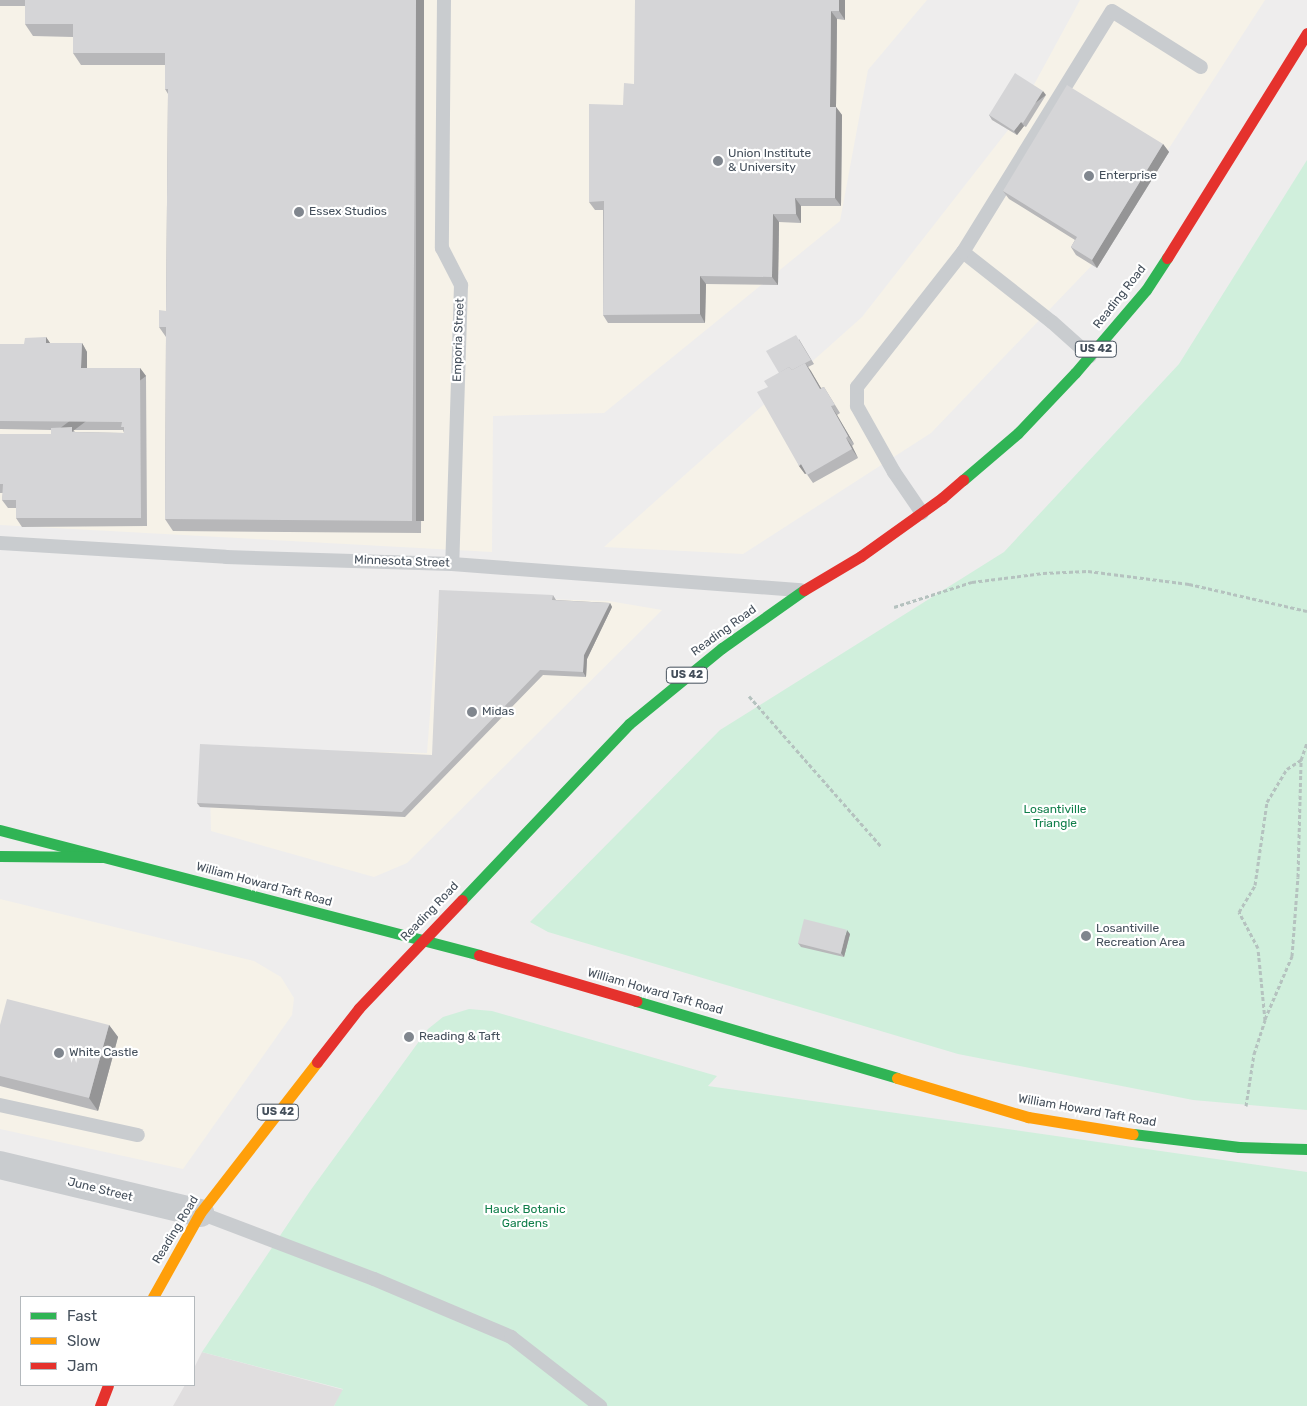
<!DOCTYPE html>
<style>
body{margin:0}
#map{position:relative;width:1307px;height:1406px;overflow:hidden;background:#eeeded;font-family:Rubik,sans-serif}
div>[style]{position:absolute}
.commercial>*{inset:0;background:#f6f2e8}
.education>*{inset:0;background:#e0dedf}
.green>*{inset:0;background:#d0efdc}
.path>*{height:3px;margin-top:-1.5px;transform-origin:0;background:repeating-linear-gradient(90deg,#b5c2bf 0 4px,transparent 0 6.5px)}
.lane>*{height:14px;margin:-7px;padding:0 7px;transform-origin:7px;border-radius:7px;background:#c9cccf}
.street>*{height:28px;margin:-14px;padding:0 14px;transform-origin:14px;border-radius:14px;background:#c9cccf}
.fast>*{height:11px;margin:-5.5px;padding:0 5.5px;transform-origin:5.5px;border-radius:5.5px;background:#30b455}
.slow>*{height:11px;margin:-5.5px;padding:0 5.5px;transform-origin:5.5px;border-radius:5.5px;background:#ff9f0a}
.jam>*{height:11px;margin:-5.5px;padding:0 5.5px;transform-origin:5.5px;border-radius:5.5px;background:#e5322d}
.wall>*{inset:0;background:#b7b7b9}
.shaded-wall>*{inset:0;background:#959596;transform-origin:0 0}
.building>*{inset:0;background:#d5d5d7;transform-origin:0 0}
.dots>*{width:14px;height:14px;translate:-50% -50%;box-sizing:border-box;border:2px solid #fff;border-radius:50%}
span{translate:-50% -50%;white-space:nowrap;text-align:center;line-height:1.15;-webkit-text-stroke:4.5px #fff;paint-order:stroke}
.shield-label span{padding:1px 4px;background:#fff;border:1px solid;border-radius:4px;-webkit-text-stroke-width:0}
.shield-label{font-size:11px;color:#444f5b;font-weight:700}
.poi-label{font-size:12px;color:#444f5b}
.left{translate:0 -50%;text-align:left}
.street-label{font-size:12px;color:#444f5b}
.park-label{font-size:12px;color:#117f4b}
.legend{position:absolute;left:20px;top:1296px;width:175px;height:90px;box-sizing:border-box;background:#fff;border:1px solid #b4b9bd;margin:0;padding:6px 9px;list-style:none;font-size:15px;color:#444f5b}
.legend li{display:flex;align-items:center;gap:10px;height:25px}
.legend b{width:25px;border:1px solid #b4b9bd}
</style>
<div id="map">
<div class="commercial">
<div style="clip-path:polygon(0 0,927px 0,868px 70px,840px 221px,604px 413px,493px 416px,492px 552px,0 525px)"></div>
<div style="clip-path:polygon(1080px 0,1265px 0,1096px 261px,931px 433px,743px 554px,604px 547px,862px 317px,1012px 125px)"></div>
<div style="clip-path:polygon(439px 596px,609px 601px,662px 610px,407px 863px,374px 877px,211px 831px,209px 749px,427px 753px)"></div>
<div style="clip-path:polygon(0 899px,254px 961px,281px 977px,294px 998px,292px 1015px,183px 1169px,0 1129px)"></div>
</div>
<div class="education">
<div style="clip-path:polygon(202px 1352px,344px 1390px,334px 1406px,173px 1406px,185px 1385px,194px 1385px,194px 1368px)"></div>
</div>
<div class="green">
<div style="clip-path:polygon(1307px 160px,1307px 1110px,1193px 1100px,958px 1054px,548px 932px,530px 922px,720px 730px,1004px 552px,1179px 364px)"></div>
<div style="clip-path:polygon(469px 1009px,492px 1011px,717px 1076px,708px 1086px,1307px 1172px,1307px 1406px,334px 1406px,343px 1389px,202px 1352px,310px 1191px,428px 1029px,443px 1017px)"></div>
</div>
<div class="path">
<div style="left:894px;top:607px;width:82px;rotate:-17.8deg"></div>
<div style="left:972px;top:582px;width:72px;rotate:-7.2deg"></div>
<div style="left:1043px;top:573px;width:45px;rotate:-2.5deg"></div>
<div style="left:1088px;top:571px;width:102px;rotate:7.3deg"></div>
<div style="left:1189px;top:584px;width:121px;rotate:12.9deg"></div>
<div style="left:749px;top:696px;width:200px;rotate:48.7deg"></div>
<div style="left:1265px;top:1019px;width:69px;rotate:-66.8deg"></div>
<div style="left:1292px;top:956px;width:79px;rotate:-85.7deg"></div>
<div style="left:1298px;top:877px;width:117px;rotate:-88.5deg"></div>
<div style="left:1246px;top:1106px;width:53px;rotate:-81.3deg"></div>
<div style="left:1254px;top:1054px;width:36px;rotate:-72deg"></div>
<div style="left:1265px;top:1020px;width:72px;rotate:-95.6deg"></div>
<div style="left:1258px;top:948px;width:41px;rotate:-117.8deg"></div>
<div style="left:1239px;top:912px;width:31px;rotate:-59deg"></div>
<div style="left:1255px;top:885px;width:84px;rotate:-81.8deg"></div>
<div style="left:1267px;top:802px;width:39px;rotate:-59deg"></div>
<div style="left:1287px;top:769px;width:17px;rotate:-33deg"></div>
<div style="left:1301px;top:760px;width:18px;rotate:-71deg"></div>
</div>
<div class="lane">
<div style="left:444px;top:0;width:248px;rotate:90.5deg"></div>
<div style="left:442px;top:248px;width:42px;rotate:62.8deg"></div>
<div style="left:461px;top:285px;width:279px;rotate:91.8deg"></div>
<div style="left:963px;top:252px;width:113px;rotate:38.2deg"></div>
<div style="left:1052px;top:322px;width:51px;rotate:41.8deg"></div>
<div style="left:922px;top:513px;width:50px;rotate:-124.3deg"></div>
<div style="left:894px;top:472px;width:76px;rotate:-119.3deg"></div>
<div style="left:857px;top:406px;width:19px;rotate:-90deg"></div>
<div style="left:857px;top:387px;width:172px;rotate:-51.9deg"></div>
<div style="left:963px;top:252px;width:283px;rotate:-58.3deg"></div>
<div style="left:1112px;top:11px;width:105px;rotate:32.2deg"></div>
<div style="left:0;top:543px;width:226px;rotate:3.5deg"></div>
<div style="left:226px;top:557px;width:226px;rotate:1.8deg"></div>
<div style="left:452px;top:564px;width:350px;rotate:4.3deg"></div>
<div style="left:0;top:1105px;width:141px;rotate:12.3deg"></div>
<div style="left:200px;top:1213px;width:186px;rotate:20.8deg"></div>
<div style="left:374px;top:1279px;width:149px;rotate:22.9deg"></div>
<div style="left:511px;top:1337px;width:113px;rotate:37.8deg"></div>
</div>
<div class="street">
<div style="left:0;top:1165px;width:206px;rotate:13.5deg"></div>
</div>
<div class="fast">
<div style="left:963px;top:480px;width:72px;rotate:-40.5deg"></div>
<div style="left:1018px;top:433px;width:83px;rotate:-46.5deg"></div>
<div style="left:1075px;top:373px;width:109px;rotate:-49.5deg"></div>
<div style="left:1146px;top:290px;width:38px;rotate:-57deg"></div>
<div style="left:0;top:830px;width:495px;rotate:14.6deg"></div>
<div style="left:0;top:856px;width:102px;rotate:0.6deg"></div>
<div style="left:462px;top:900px;width:243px;rotate:-46.5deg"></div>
<div style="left:629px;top:724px;width:120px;rotate:-39.3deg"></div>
<div style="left:722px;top:648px;width:100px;rotate:-35.3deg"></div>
<div style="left:636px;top:1001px;width:272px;rotate:16.4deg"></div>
<div style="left:1133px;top:1134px;width:107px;rotate:7deg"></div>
<div style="left:1239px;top:1147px;width:68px;rotate:1.7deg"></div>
</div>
<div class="slow">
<div style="left:897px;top:1078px;width:137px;rotate:16.6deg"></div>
<div style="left:1028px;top:1117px;width:106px;rotate:9.2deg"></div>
<div style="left:153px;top:1297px;width:96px;rotate:-60.8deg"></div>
<div style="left:200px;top:1213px;width:191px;rotate:-52.2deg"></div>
</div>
<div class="jam">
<div style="left:1167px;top:258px;width:265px;rotate:-58.1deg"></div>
<div style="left:804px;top:590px;width:66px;rotate:-30.8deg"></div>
<div style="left:861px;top:556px;width:100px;rotate:-35.6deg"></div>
<div style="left:942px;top:498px;width:28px;rotate:-41deg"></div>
<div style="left:479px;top:955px;width:164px;rotate:16.3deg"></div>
<div style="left:317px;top:1062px;width:68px;rotate:-52.1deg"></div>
<div style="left:359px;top:1008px;width:149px;rotate:-46.4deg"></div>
<div style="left:100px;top:1406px;width:22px;rotate:-69deg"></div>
</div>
<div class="wall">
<div style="clip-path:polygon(0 0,424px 0,421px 533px,173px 531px,165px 519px,166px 337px,159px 327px,166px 311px,168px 94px,165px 89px,165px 65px,81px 65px,73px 53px,73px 37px,33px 36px,25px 24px,25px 6px,0 6px)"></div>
<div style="clip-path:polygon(845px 0,845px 20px,837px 19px,836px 107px,842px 115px,841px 206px,801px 206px,801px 223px,779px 222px,778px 285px,706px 284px,705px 323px,608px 323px,603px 315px,603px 210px,595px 210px,589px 202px,623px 105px,634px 84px)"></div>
<div style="clip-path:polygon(1046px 95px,1026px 127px,1024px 126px,1017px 135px,992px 120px,989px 115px)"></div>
<div style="clip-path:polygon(1163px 144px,1169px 152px,1097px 268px,1076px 255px,1071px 247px,1075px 240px,1009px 199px,1003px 191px)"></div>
<div style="clip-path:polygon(evenodd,46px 337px,50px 343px,82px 343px,87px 352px,87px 368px,140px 368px,146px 376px,147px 526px,22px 527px,16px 518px,16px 508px,8px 508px,2px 500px,3px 493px,0 493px,0 434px,51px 434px,51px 430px,0 429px,0 344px,24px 344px,46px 337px,73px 430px,123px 430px,124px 433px,75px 432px,73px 430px)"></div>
<div style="clip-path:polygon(799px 339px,814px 364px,808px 367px,821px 388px,824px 387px,840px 413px,837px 415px,854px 444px,852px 446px,858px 458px,813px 483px,806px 473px,805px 474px,799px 466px,768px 387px,779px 373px)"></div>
<div style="clip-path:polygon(553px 595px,556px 600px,610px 603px,612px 607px,587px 659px,586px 677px,543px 675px,405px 817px,200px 807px,197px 803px,432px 755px)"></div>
<div style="clip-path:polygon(850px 934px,844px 957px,801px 947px,798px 943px)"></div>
<div style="clip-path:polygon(0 1025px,109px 1025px,118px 1037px,98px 1111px,0 1086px)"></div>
</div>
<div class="shaded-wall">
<div style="left:416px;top:0;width:8px;height:521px"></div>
<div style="clip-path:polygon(839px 0,845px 0,845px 20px,839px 11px)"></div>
<div style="clip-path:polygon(831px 11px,837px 19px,836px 107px,842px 115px,841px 206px,835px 198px,830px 107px)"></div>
<div style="left:1043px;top:91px;width:5px;height:38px;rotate:53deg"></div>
<div style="clip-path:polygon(1021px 122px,1024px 126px,1017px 135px,1014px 131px)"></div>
<div style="clip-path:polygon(1163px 144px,1169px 152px,1097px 268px,1092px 260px)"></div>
<div style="clip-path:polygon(795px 198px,801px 206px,801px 223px,796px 214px)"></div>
<div style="clip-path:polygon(773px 214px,779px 222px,778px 285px,772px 277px)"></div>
<div style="clip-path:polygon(700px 276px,706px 284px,705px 323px,700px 314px)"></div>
<div style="clip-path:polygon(46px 337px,52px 346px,46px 343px)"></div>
<div style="clip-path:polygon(82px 343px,87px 352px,87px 376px,81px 368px)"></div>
<div style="clip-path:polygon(805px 363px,811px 371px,826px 397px,820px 389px)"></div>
<div style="left:140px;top:368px;width:10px;height:150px;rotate:53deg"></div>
<div style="clip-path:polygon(831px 406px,837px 415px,854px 444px,848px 436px)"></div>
<div style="clip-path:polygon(846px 438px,852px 446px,858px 458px,852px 449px)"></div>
<div style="clip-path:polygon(801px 464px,807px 473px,805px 474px,799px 466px)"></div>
<div style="clip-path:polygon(610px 603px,612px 607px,587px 659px,586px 677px,583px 672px,584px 655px)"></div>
<div style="clip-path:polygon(847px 930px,850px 934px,844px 957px,841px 953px)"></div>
<div style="clip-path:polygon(109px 1025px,118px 1037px,98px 1111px,89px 1098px)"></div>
</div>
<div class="building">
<div style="clip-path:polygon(25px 0,416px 0,412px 521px,165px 519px,166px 327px,159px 327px,159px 310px,166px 311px,168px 89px,165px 89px,165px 53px,73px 53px,73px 24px,25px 24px)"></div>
<div style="clip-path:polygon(635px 0,839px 0,839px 11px,831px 11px,830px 107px,836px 107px,835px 198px,795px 198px,796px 214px,773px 214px,772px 277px,700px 276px,700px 314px,603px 315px,604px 201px,589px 202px,589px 104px,623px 105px,624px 83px,634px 84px)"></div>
<div style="clip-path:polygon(1015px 73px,1043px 91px,1023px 123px,1021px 122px,1014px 131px,989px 115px)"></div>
<div style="clip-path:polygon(1067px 85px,1163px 144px,1092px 260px,1071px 247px,1077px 237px,1003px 191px)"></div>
<div style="clip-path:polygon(796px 335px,811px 360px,792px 370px,789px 367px,779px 373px,766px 351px)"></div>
<div style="clip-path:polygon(46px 337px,46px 343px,82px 343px,81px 368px,140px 368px,141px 518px,16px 518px,16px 500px,2px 500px,3px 484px,0 484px,0 434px,51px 434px,51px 428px,72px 427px,72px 432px,124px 433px,124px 427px,121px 427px,122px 422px,0 421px,0 344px,24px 344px,25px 338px)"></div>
<div style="clip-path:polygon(805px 363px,820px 389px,824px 387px,835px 405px,831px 406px,848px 436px,846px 438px,852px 449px,807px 475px,801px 464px,799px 466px,757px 392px,768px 387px,764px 381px,789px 367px,792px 370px)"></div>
<div style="clip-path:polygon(439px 590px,553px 595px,552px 600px,610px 603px,584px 655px,583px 672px,540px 670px,402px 812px,197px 803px,200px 744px,432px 755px)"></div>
<div style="left:804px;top:919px;width:44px;height:25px;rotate:14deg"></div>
<div style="clip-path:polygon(7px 999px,109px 1025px,89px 1098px,0 1076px,0 1025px)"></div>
</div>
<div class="dots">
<div style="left:718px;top:161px;background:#80868e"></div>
<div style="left:1089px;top:176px;background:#80868e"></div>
<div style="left:299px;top:212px;background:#80868e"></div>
<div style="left:472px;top:712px;background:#80868e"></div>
<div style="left:1086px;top:936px;background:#80868e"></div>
<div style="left:409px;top:1037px;background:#80868e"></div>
<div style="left:59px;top:1053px;background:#80868e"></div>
</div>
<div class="shield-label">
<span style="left:1096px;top:349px">US 42</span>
<span style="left:687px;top:675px">US 42</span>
<span style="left:278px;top:1112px">US 42</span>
</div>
<div class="poi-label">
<span class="left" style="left:728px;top:161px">Union Institute<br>&amp; University</span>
<span class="left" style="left:1099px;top:176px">Enterprise</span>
<span class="left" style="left:309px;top:212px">Essex Studios</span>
<span class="left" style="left:482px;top:712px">Midas</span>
<span class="left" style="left:1096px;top:936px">Losantiville<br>Recreation Area</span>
<span class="left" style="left:419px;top:1037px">Reading &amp; Taft</span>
<span class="left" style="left:69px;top:1053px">White Castle</span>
</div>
<div class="street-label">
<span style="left:1120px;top:297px;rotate:-52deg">Reading Road</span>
<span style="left:459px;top:340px;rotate:-88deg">Emporia Street</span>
<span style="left:402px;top:562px;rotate:2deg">Minnesota Street</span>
<span style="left:724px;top:631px;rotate:-36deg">Reading Road</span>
<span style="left:264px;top:885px;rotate:15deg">William Howard Taft Road</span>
<span style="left:430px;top:912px;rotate:-46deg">Reading Road</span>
<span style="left:655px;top:992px;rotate:16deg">William Howard Taft Road</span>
<span style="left:1087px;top:1111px;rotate:10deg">William Howard Taft Road</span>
<span style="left:100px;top:1190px;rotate:14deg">June Street</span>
<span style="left:176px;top:1230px;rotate:-59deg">Reading Road</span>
</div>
<div class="park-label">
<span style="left:1055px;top:817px">Losantiville<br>Triangle</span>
<span style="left:525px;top:1217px">Hauck Botanic<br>Gardens</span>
</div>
<ul class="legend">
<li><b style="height:6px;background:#30b455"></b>Fast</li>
<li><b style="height:6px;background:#ff9f0a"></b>Slow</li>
<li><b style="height:6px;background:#e5322d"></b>Jam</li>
</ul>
</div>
